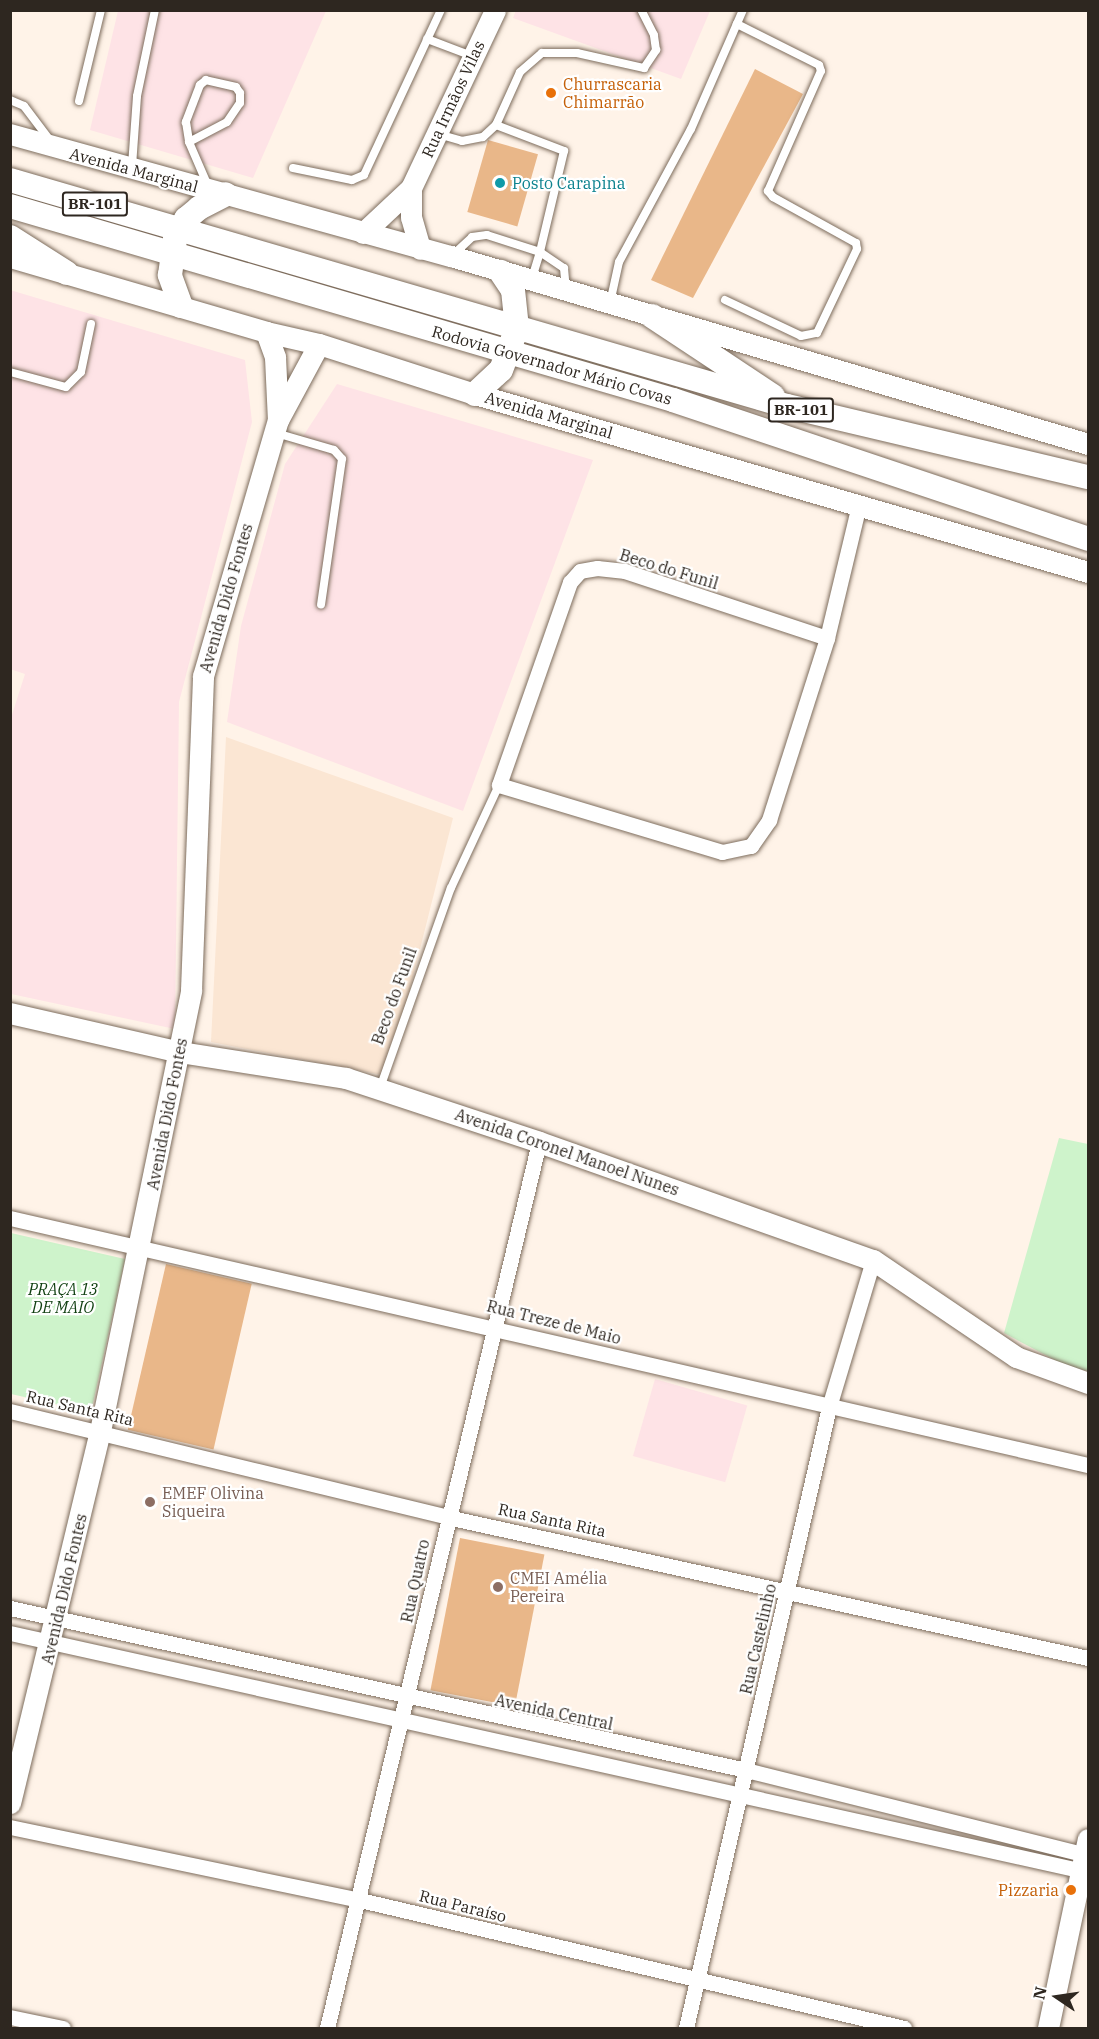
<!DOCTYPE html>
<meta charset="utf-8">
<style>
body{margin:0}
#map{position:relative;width:1099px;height:2039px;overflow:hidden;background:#fff3e8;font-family:"IBM Plex Serif",serif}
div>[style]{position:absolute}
.built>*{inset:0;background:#fbe6d3}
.industrial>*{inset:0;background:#fee3e6;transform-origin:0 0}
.green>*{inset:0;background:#cef3cb}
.building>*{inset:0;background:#e9b789;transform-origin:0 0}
.roads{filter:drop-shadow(0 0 2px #7d6c5c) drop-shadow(0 0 2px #7d6c5c)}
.lane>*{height:8px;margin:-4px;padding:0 4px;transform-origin:4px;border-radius:4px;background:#fff}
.street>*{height:15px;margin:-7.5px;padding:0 7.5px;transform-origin:7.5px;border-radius:7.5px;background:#fff}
.secondary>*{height:21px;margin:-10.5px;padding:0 10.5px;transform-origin:10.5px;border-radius:10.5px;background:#fff}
.primary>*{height:24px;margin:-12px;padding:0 12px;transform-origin:12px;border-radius:12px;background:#fff}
.dots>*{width:16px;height:16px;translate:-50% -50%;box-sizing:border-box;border:3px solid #fff;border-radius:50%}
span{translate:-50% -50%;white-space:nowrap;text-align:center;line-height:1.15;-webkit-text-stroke:4.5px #fff;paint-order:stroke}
.shield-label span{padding:2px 4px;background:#fff;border:2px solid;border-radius:4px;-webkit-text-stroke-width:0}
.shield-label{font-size:15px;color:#2e2720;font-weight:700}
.food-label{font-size:16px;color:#c56008}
.left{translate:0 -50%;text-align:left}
.right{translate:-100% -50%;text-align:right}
.street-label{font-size:16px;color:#2e2720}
.culture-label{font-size:16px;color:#0d838f}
.park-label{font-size:16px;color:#0e3e0f;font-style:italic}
.education-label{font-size:16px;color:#785e54}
.frame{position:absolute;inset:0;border:12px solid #2e2720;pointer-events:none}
.north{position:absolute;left:1027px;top:1967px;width:60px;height:60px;-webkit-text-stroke:4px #fff;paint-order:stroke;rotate:283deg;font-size:16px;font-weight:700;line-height:24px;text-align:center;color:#2e2720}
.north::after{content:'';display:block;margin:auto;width:21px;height:27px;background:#2e2720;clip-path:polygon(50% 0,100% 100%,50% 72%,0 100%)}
</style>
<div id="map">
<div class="built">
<div style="clip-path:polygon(226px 737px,453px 818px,388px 1076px,211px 1042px)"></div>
</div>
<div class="industrial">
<div style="clip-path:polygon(516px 10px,710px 11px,681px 79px,513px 18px)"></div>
<div style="clip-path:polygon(118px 11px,326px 11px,253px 178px,90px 130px)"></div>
<div style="clip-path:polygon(10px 290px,245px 360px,252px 422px,179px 702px,175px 1029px,11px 994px,10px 721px,25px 674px,10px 669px)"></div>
<div style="clip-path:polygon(337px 384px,593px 460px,463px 811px,227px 722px,241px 626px,285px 464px)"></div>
<div style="left:655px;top:1379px;width:96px;height:80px;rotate:16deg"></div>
</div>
<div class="green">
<div style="clip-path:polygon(1059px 1138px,1088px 1144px,1088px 1371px,1068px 1367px,1004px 1333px)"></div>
<div style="clip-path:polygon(11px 1233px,125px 1259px,91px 1412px,11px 1394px)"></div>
</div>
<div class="building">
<div style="clip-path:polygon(755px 69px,803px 94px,693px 298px,651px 280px)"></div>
<div style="left:488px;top:140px;width:52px;height:75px;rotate:16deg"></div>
<div style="left:166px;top:1264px;width:88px;height:170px;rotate:13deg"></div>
<div style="left:460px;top:1538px;width:86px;height:155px;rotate:11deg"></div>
</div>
<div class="roads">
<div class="lane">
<div style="left:427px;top:39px;width:48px;rotate:20.7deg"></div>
<div style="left:10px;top:100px;width:15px;rotate:23deg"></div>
<div style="left:24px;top:106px;width:41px;rotate:52.9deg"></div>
<div style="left:79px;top:101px;width:94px;rotate:-76.4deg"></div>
<div style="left:496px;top:125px;width:73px;rotate:20.9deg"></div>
<div style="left:564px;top:151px;width:104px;rotate:103.4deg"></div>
<div style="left:540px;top:252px;width:29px;rotate:34deg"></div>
<div style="left:564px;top:268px;width:21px;rotate:85deg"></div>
<div style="left:438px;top:134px;width:25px;rotate:16deg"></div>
<div style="left:462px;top:141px;width:21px;rotate:-11deg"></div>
<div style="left:483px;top:137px;width:18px;rotate:-43deg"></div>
<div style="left:496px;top:125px;width:58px;rotate:-65.6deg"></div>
<div style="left:520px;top:72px;width:29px;rotate:-41deg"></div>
<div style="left:542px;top:53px;width:35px"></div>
<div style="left:577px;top:53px;width:69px;rotate:12.6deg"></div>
<div style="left:644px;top:68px;width:22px;rotate:-56deg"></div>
<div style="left:656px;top:50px;width:15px;rotate:-98deg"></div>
<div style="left:654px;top:35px;width:28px;rotate:-117deg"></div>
<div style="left:189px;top:142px;width:43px;rotate:-27.8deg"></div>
<div style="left:227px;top:122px;width:23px;rotate:-56deg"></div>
<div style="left:240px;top:103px;width:10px;rotate:-90deg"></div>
<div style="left:240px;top:93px;width:7px;rotate:-124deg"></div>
<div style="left:236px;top:87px;width:31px;rotate:-167deg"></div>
<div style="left:206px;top:80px;width:8px;rotate:140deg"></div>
<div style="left:200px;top:85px;width:40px;rotate:111deg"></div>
<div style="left:186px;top:122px;width:20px;rotate:81deg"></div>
<div style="left:189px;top:142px;width:48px;rotate:66.6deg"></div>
<div style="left:132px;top:166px;width:70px;rotate:-85.9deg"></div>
<div style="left:137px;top:96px;width:88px;rotate:-78.2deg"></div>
<div style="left:293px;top:168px;width:60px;rotate:11.5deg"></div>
<div style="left:352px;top:180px;width:13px;rotate:-23deg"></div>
<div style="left:364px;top:175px;width:182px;rotate:-65deg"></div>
<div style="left:455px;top:253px;width:23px;rotate:-43deg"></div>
<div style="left:472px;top:237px;width:15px;rotate:-8deg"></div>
<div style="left:487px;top:235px;width:56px;rotate:17.8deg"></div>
<div style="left:540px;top:252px;width:28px;rotate:107deg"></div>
<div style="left:725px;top:300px;width:84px;rotate:25.3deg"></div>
<div style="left:801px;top:336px;width:16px;rotate:-11deg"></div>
<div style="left:817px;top:333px;width:93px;rotate:-64.5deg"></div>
<div style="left:857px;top:249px;width:6px;rotate:-99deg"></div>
<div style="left:856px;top:243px;width:95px;rotate:-151deg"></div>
<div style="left:773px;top:197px;width:8px;rotate:-130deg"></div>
<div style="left:768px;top:191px;width:131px;rotate:-66.2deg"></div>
<div style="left:821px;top:71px;width:6px;rotate:-108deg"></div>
<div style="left:819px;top:65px;width:92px;rotate:-153.4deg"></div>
<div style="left:610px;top:303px;width:42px;rotate:-77.6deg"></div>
<div style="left:619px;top:262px;width:151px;rotate:-61.6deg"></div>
<div style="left:691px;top:129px;width:130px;rotate:-66.4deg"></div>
<div style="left:10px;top:372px;width:58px;rotate:15deg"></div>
<div style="left:66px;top:387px;width:21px;rotate:-45deg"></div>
<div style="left:81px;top:372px;width:49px;rotate:-78.2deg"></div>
<div style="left:276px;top:433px;width:60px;rotate:16.3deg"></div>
<div style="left:334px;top:450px;width:12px;rotate:48deg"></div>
<div style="left:342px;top:459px;width:147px;rotate:98.2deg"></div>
<div style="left:380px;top:1088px;width:212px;rotate:-70.5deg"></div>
<div style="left:451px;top:888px;width:114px;rotate:-65deg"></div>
</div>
<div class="street">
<div style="left:827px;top:638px;width:213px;rotate:-161.7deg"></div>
<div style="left:625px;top:571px;width:28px;rotate:-174deg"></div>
<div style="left:597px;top:568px;width:17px;rotate:170deg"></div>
<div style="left:580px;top:571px;width:15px;rotate:132deg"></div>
<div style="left:570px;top:582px;width:215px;rotate:109.3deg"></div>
<div style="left:499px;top:785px;width:233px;rotate:16.7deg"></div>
<div style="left:722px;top:852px;width:30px;rotate:-12deg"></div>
<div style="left:751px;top:846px;width:32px;rotate:-55deg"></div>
<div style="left:769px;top:820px;width:191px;rotate:-72.3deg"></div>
<div style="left:827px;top:638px;width:137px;rotate:-76.5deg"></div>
<div style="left:10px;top:1218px;width:1106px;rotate:12.91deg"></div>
<div style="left:10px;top:1411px;width:450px;rotate:13.6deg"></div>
<div style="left:447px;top:1517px;width:656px;rotate:12.41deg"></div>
<div style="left:10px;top:1608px;width:754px;rotate:12.41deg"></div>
<div style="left:746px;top:1770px;width:352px;rotate:14deg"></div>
<div style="left:10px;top:1633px;width:1104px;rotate:12.5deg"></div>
<div style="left:10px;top:1827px;width:358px;rotate:11.8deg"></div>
<div style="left:360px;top:1900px;width:559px;rotate:13.24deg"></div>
<div style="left:10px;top:2017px;width:54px;rotate:11.7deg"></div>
<div style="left:327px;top:2028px;width:911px;rotate:-76.54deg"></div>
<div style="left:686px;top:2028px;width:637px;rotate:-77.03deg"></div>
<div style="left:829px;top:1407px;width:153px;rotate:-73.3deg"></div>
</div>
<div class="secondary">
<div style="left:10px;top:134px;width:458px;rotate:15.5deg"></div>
<div style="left:451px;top:256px;width:664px;rotate:16.44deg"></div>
<div style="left:411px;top:188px;width:29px;rotate:90deg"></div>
<div style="left:411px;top:217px;width:33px;rotate:74deg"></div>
<div style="left:363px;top:233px;width:66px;rotate:-43.2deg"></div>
<div style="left:411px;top:188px;width:197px;rotate:-64.7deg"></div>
<div style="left:10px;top:257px;width:267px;rotate:16.3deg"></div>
<div style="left:266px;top:332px;width:54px;rotate:12.8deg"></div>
<div style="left:319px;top:344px;width:164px;rotate:17.8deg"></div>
<div style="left:475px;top:394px;width:638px;rotate:16.19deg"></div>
<div style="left:266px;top:332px;width:27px;rotate:70deg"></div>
<div style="left:275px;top:357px;width:63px;rotate:87.3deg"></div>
<div style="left:10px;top:1013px;width:174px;rotate:12.9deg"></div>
<div style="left:180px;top:1052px;width:168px;rotate:8.9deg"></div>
<div style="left:346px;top:1078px;width:203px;rotate:18.3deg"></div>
<div style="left:539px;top:1142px;width:354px;rotate:19.5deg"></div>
<div style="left:873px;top:1260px;width:173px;rotate:34.1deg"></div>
<div style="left:1016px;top:1357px;width:77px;rotate:19.9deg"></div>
<div style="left:10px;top:1803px;width:383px;rotate:-76.4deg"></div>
<div style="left:100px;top:1431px;width:450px;rotate:-78.3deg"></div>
<div style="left:191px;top:990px;width:314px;rotate:-87.8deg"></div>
<div style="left:203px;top:676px;width:267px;rotate:-73.7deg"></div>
<div style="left:278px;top:420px;width:86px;rotate:-61.7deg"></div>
<div style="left:1048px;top:2028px;width:193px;rotate:-78.1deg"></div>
</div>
<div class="primary">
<div style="left:10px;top:180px;width:809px;rotate:16.22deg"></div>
<div style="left:787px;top:406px;width:309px;rotate:13.3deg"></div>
<div style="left:10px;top:206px;width:691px;rotate:16.31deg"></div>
<div style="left:673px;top:400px;width:438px;rotate:18.5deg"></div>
<div style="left:10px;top:237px;width:67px;rotate:32.3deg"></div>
<div style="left:181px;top:306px;width:33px;rotate:-110deg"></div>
<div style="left:170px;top:275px;width:36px;rotate:-82deg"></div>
<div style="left:175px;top:239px;width:23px;rotate:-61deg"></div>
<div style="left:186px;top:219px;width:17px;rotate:-40deg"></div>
<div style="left:199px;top:208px;width:30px;rotate:-27deg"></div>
<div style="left:652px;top:316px;width:145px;rotate:33.5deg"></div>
<div style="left:475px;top:394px;width:35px;rotate:-43deg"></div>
<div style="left:501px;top:370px;width:45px;rotate:-69.1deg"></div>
<div style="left:517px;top:328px;width:38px;rotate:-96deg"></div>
<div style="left:513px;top:290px;width:22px;rotate:-124deg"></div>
</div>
</div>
<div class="dots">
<div style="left:551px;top:93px;background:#e8710a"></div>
<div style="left:500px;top:183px;background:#0f9aa8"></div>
<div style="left:150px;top:1502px;background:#8d6e63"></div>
<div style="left:498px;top:1587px;background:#8d6e63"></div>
<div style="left:1071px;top:1890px;background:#e8710a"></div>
</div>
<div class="shield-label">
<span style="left:95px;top:204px">BR-101</span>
<span style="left:801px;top:410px">BR-101</span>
</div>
<div class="food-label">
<span class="left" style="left:563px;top:93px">Churrascaria<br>Chimarrão</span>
<span class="right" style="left:1059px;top:1890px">Pizzaria</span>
</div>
<div class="street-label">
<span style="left:453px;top:99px;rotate:-65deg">Rua Irmãos Vilas</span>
<span style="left:134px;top:170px;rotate:15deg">Avenida Marginal</span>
<span style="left:552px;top:365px;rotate:16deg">Rodovia Governador Mário Covas</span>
<span style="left:549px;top:415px;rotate:16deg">Avenida Marginal</span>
<span style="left:669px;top:569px;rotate:17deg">Beco do Funil</span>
<span style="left:226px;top:598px;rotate:-74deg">Avenida Dido Fontes</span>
<span style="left:394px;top:996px;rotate:-70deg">Beco do Funil</span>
<span style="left:167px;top:1114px;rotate:-79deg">Avenida Dido Fontes</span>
<span style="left:567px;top:1152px;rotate:19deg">Avenida Coronel Manoel Nunes</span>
<span style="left:554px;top:1322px;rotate:14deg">Rua Treze de Maio</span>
<span style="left:80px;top:1408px;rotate:13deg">Rua Santa Rita</span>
<span style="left:552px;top:1520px;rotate:12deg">Rua Santa Rita</span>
<span style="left:415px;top:1581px;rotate:-78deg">Rua Quatro</span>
<span style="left:64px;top:1589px;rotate:-77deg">Avenida Dido Fontes</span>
<span style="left:758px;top:1639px;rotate:-77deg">Rua Castelinho</span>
<span style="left:554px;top:1712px;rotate:12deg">Avenida Central</span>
<span style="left:463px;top:1906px;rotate:14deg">Rua Paraíso</span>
</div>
<div class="culture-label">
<span class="left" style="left:512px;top:183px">Posto Carapina</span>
</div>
<div class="park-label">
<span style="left:63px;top:1298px">PRAÇA 13<br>DE MAIO</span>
</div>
<div class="education-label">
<span class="left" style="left:162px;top:1502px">EMEF Olivina<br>Siqueira</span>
<span class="left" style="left:510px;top:1587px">CMEI Amélia<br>Pereira</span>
</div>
<div class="frame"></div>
<div class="north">N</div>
</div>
